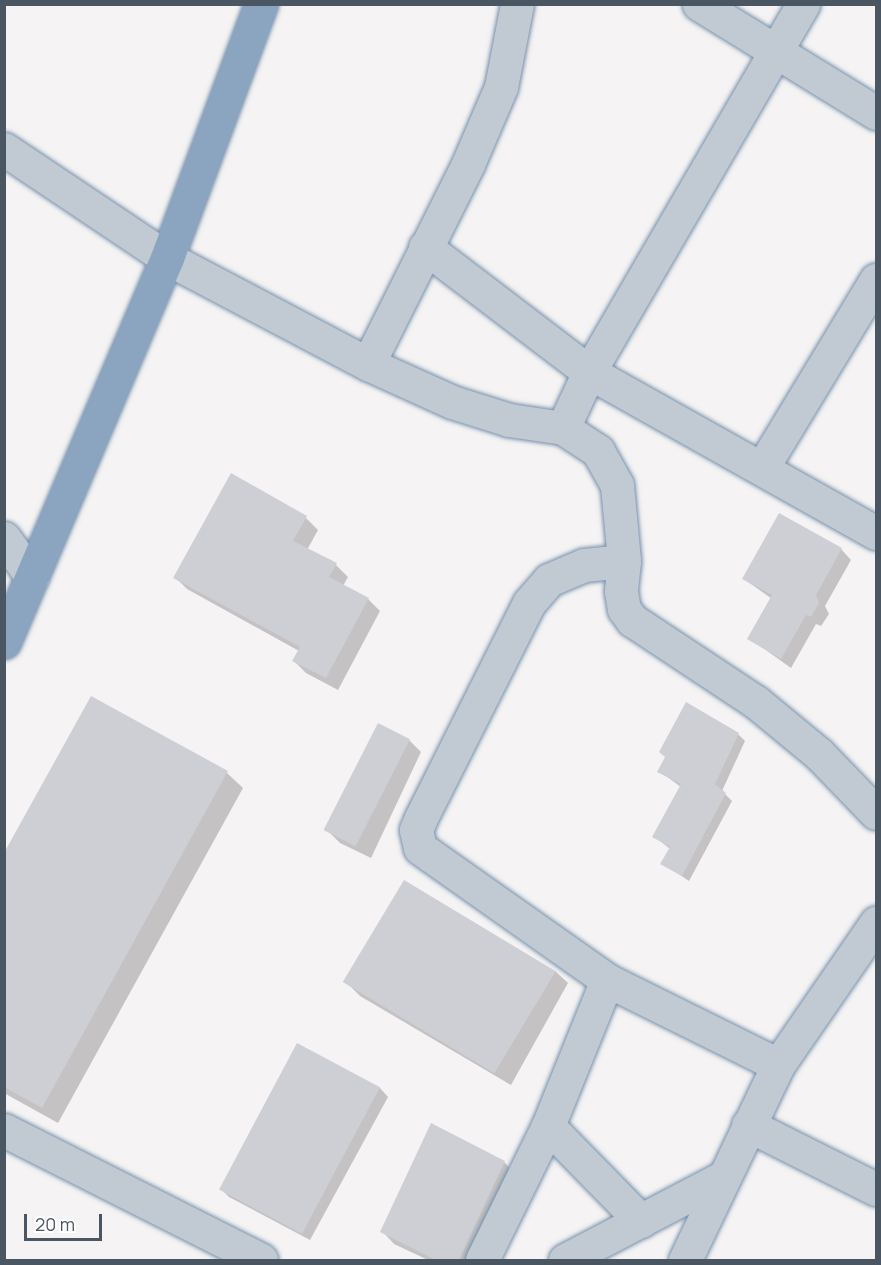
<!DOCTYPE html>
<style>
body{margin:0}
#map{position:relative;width:881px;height:1265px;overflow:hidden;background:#f5f3f3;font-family:Manrope,sans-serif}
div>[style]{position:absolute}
.shadow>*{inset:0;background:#0003}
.building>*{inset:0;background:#cdcfd5;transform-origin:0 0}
.roads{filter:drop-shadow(0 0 2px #7690ad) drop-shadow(0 0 2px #7690ad)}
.minor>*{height:33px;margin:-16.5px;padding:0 16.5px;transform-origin:16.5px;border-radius:16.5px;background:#c1cad2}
.highway>*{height:33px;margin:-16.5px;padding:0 16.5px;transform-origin:16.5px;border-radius:16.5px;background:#8ba5c1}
span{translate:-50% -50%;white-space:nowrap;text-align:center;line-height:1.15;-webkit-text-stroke:4.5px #fff;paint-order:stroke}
.frame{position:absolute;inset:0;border:6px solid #4a5661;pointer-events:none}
.scale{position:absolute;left:24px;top:1214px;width:78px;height:27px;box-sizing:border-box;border:3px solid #4a5661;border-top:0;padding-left:8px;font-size:18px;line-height:21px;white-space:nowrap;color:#4a5661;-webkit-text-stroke:4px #fff;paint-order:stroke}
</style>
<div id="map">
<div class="shadow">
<div style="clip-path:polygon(779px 515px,841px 549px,851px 560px,825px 606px,829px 614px,821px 626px,816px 624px,791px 668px,749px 638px,772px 599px,744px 579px)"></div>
<div style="clip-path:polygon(306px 518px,318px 530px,307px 550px,336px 565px,348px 577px,343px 586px,368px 599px,380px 611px,338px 690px,306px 673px,294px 661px,299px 651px,187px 589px,175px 577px)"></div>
<div style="clip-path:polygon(92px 698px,227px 773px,243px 788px,58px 1123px,4px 1093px,4px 856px)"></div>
<div style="clip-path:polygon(738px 734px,745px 741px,722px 791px,732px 801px,689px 881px,662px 863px,670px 849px,654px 836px,681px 787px,659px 771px)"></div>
<div style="clip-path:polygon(409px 740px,421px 752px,371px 858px,340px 843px,328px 831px)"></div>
<div style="clip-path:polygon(555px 971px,568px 983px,511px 1085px,360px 996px,348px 984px)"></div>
<div style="clip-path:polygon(298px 1045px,380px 1088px,388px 1097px,310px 1240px,229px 1197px,221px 1189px)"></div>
<div style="clip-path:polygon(504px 1162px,516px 1174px,476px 1260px,428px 1260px,394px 1244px,382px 1231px)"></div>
</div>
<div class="building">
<div style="clip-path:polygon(231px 473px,307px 516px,293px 541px,337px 563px,329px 577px,369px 598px,326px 678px,292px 661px,300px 647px,173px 578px)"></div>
<div style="clip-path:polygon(779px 513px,842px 548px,816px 595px,819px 603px,811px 617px,806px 615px,781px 659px,747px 639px,772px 595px,742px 579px)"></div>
<div style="clip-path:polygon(91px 696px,228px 771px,42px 1108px,4px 1087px,4px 853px)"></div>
<div style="clip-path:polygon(686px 702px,739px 733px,715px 784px,726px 793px,682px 876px,660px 864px,670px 847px,652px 837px,681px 784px,657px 772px,665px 757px,659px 752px)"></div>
<div style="left:378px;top:723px;width:36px;height:120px;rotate:27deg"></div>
<div style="left:404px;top:880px;width:177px;height:119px;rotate:31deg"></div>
<div style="left:297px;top:1043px;width:94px;height:166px;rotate:28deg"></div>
<div style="clip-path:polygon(431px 1123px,505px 1161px,459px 1260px,436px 1260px,380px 1232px)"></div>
</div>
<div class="roads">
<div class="minor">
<div style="left:699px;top:4px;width:208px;rotate:31.6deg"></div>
<div style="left:4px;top:149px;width:196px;rotate:33.8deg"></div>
<div style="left:167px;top:258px;width:227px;rotate:27.8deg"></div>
<div style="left:368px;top:364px;width:92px;rotate:24.3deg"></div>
<div style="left:452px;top:402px;width:60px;rotate:17.5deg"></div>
<div style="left:509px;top:420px;width:55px;rotate:8.4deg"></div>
<div style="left:563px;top:428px;width:42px;rotate:33.3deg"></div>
<div style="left:598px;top:451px;width:39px;rotate:61deg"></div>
<div style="left:617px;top:485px;width:76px;rotate:84.7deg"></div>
<div style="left:624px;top:561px;width:30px;rotate:96deg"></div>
<div style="left:621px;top:591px;width:18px;rotate:81deg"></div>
<div style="left:624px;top:609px;width:14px;rotate:54deg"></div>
<div style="left:632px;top:620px;width:149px;rotate:33.5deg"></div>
<div style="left:756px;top:702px;width:82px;rotate:39.5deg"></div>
<div style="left:819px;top:754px;width:82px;rotate:46deg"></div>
<div style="left:425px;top:247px;width:206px;rotate:37.3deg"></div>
<div style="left:589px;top:372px;width:329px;rotate:29.3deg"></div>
<div style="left:368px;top:364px;width:224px;rotate:-63.4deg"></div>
<div style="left:468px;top:164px;width:84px;rotate:-66.8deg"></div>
<div style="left:501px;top:87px;width:85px;rotate:-79.1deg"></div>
<div style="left:563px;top:428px;width:62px;rotate:-65.1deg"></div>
<div style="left:589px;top:372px;width:426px;rotate:-59.8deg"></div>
<div style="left:762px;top:468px;width:220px;rotate:-58.8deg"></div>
<div style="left:4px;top:538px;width:48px;rotate:54.3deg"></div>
<div style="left:624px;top:561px;width:40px;rotate:174.3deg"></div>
<div style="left:584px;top:565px;width:38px;rotate:157deg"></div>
<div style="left:549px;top:580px;width:30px;rotate:131deg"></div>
<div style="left:529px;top:603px;width:241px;rotate:116.7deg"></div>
<div style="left:421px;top:818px;width:13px;rotate:113deg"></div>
<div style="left:416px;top:830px;width:18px;rotate:77deg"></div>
<div style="left:420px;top:848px;width:229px;rotate:35.2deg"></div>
<div style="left:607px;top:980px;width:191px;rotate:26.4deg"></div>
<div style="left:748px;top:1125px;width:143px;rotate:26.6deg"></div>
<div style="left:548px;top:1126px;width:133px;rotate:45.6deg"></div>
<div style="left:4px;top:1130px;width:288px;rotate:26.8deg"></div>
<div style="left:482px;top:1260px;width:149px;rotate:-63.8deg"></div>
<div style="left:548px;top:1126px;width:157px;rotate:-68deg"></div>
<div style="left:565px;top:1260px;width:179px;rotate:-27.6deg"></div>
<div style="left:685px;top:1260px;width:216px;rotate:-64.5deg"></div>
<div style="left:778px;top:1065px;width:173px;rotate:-55.4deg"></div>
</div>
<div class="highway">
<div style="left:4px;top:642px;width:417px;rotate:-67deg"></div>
<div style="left:167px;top:258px;width:271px;rotate:-69.7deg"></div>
</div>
</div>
<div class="frame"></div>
<div class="scale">20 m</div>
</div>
